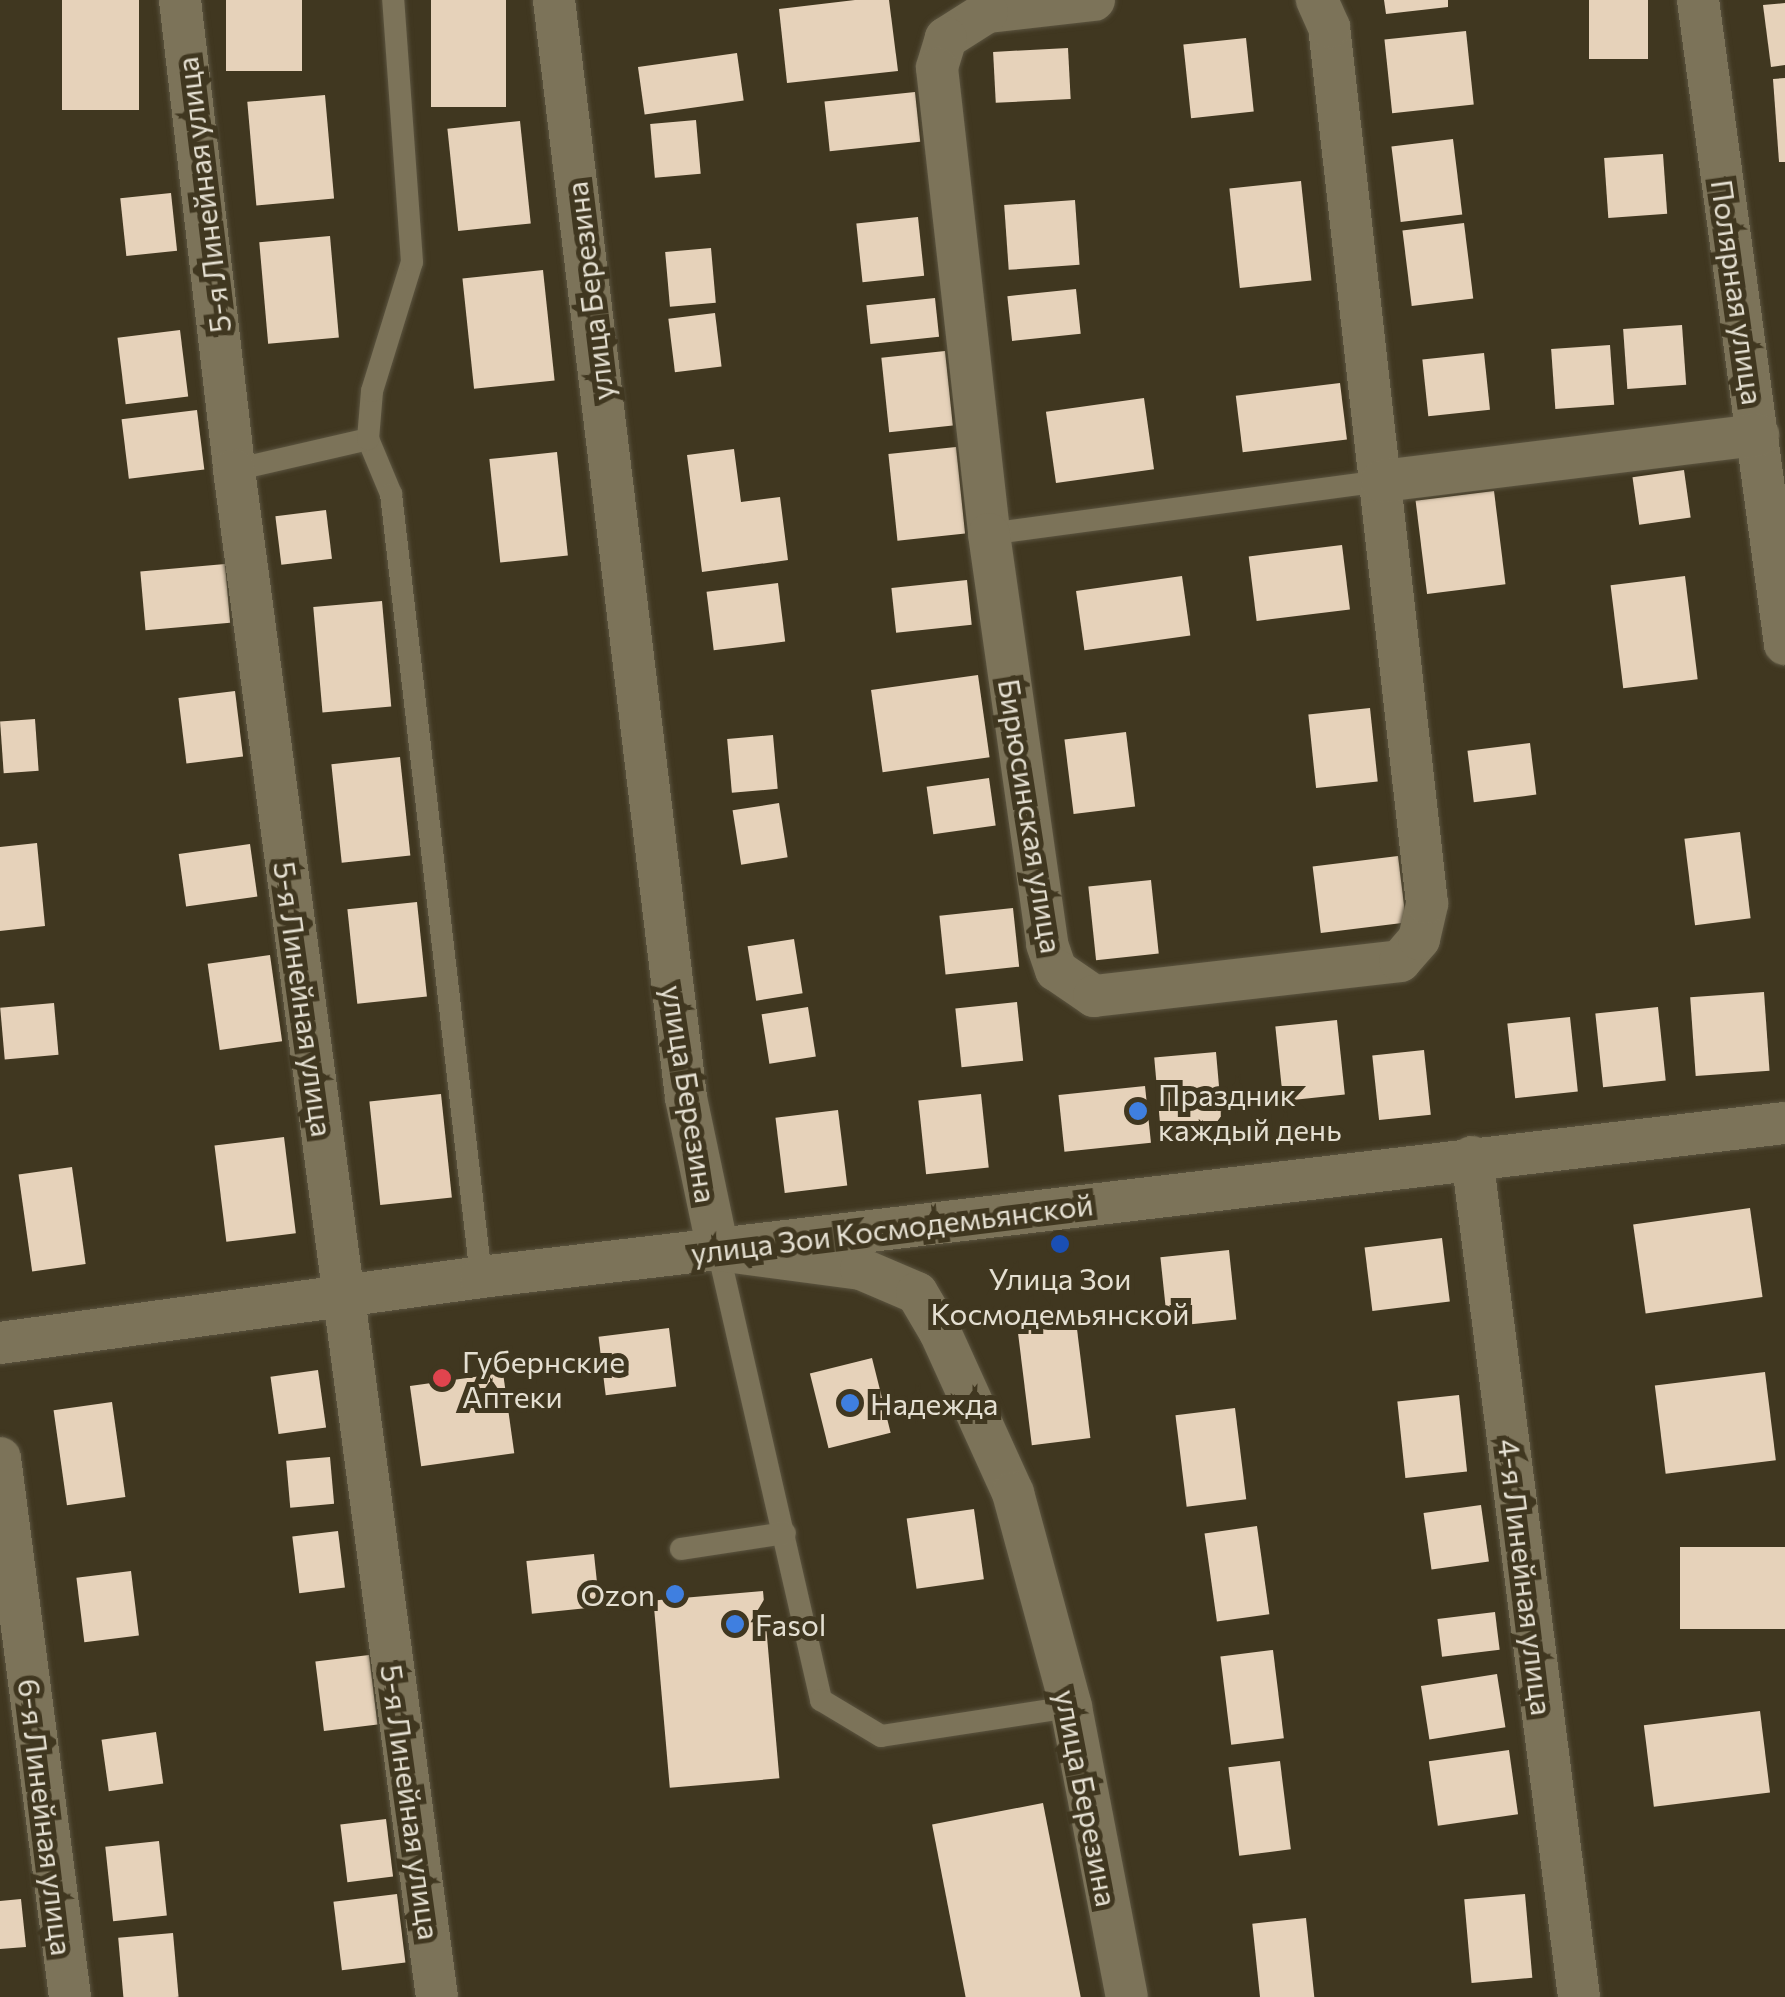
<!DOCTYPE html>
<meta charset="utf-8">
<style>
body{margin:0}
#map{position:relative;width:1785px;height:1997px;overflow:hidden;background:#403720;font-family:Commissioner,sans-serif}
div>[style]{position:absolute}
.building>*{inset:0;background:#e6d2ba;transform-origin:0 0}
.roads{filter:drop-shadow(0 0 2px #5b5440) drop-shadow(0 0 2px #5b5440)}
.service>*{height:22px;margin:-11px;padding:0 11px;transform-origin:11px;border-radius:11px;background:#7c7359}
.minor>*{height:42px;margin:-21px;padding:0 21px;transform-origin:21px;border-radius:21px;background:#7c7359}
.dots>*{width:28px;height:28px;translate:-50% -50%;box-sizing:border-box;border:5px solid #403720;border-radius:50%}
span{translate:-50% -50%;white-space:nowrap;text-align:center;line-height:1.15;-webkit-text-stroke:10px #403720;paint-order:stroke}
.street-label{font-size:30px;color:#e4dfd1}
.poi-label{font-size:30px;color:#e4dfd1}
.left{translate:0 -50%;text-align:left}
.right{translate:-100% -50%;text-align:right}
</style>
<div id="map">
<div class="building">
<div style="left:62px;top:0;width:77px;height:110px"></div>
<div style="left:226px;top:0;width:76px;height:71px"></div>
<div style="left:431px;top:0;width:75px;height:107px"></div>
<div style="clip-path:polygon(855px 0,889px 0,898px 71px,787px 83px,779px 9px)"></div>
<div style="clip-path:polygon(1384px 0,1448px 0,1448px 7px,1386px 14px)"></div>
<div style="left:1589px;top:0;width:59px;height:59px"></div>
<div style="clip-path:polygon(1785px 3px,1785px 65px,1771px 67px,1763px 5px)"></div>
<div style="left:1466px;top:31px;width:74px;height:82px;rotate:84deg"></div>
<div style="left:1246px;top:38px;width:74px;height:63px;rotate:84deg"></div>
<div style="left:1068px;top:48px;width:51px;height:75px;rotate:87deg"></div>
<div style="left:737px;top:53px;width:48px;height:100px;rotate:82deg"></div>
<div style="clip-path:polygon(1785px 78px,1785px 162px,1779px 162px,1773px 79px)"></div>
<div style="left:915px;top:92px;width:50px;height:91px;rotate:84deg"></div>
<div style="left:325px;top:95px;width:104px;height:78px;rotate:85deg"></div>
<div style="left:696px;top:120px;width:54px;height:46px;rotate:85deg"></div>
<div style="left:520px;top:121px;width:103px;height:73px;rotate:84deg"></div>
<div style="left:1453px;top:139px;width:76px;height:62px;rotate:83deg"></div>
<div style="left:1663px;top:154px;width:60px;height:59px;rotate:86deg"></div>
<div style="left:1301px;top:181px;width:100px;height:72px;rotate:84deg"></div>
<div style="left:171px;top:193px;width:58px;height:51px;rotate:84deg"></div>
<div style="left:1075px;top:200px;width:65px;height:71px;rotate:86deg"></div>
<div style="left:918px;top:217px;width:59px;height:62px;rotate:84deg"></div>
<div style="left:1464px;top:223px;width:76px;height:62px;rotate:83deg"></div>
<div style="left:330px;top:236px;width:102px;height:71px;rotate:85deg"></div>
<div style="left:711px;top:248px;width:55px;height:46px;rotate:85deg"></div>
<div style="left:543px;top:270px;width:111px;height:81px;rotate:84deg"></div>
<div style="left:1076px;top:289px;width:45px;height:69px;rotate:84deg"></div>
<div style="left:935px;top:298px;width:39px;height:69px;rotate:84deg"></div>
<div style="left:715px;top:313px;width:54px;height:47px;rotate:83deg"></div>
<div style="left:1682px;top:325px;width:60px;height:59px;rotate:86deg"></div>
<div style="left:180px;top:330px;width:67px;height:63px;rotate:83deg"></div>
<div style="left:1610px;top:345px;width:60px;height:59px;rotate:86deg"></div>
<div style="left:945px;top:351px;width:75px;height:64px;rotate:84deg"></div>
<div style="left:1484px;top:353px;width:57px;height:62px;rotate:84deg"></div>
<div style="left:1340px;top:383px;width:57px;height:105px;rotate:83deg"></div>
<div style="left:1144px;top:398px;width:72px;height:99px;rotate:82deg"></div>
<div style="left:197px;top:410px;width:60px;height:76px;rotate:83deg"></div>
<div style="left:956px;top:447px;width:87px;height:68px;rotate:84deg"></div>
<div style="clip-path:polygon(734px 449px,741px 502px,780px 497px,788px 560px,702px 572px,687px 455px)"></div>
<div style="left:557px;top:452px;width:104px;height:68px;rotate:84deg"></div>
<div style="left:1684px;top:470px;width:48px;height:52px;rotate:82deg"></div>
<div style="left:1494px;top:491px;width:94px;height:79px;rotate:83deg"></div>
<div style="left:326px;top:510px;width:49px;height:51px;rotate:83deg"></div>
<div style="left:1342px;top:545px;width:65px;height:94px;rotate:83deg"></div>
<div style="left:225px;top:564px;width:59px;height:85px;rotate:85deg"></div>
<div style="left:1182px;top:576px;width:60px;height:107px;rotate:82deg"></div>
<div style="left:1685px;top:576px;width:104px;height:75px;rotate:83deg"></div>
<div style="left:967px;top:580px;width:45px;height:76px;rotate:84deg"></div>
<div style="left:778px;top:583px;width:59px;height:72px;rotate:83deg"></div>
<div style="left:382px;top:601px;width:106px;height:69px;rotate:85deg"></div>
<div style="left:978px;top:675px;width:83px;height:108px;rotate:82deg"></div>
<div style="left:235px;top:691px;width:66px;height:57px;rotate:83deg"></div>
<div style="left:1370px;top:708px;width:74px;height:62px;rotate:84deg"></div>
<div style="left:35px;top:719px;width:52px;height:35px;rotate:86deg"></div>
<div style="left:1126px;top:732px;width:75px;height:62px;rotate:83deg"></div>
<div style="left:773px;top:735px;width:54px;height:46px;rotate:85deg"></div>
<div style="left:1530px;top:743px;width:52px;height:63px;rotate:83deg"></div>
<div style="left:400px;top:757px;width:99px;height:69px;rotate:84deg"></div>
<div style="left:989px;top:778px;width:48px;height:63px;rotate:82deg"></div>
<div style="left:779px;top:803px;width:55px;height:47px;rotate:81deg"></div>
<div style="left:1740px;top:832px;width:87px;height:56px;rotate:83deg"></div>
<div style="clip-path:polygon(37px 843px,45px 926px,0 931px,0 847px)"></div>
<div style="left:250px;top:844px;width:53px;height:72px;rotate:82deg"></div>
<div style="left:1398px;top:856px;width:67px;height:86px;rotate:83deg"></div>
<div style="left:1151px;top:880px;width:74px;height:63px;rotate:84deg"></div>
<div style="left:417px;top:902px;width:95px;height:70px;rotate:84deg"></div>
<div style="left:1013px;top:908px;width:59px;height:74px;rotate:84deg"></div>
<div style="left:794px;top:939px;width:55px;height:47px;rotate:81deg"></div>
<div style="left:270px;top:955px;width:87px;height:63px;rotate:82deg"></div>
<div style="left:1764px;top:992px;width:79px;height:74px;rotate:86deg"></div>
<div style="left:1017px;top:1002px;width:59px;height:62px;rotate:84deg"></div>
<div style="left:54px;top:1003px;width:52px;height:54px;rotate:85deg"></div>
<div style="left:808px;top:1007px;width:50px;height:47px;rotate:81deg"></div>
<div style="left:1658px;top:1007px;width:74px;height:63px;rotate:84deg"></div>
<div style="left:1570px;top:1017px;width:75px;height:63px;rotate:84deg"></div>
<div style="left:1337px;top:1020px;width:75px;height:62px;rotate:84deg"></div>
<div style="left:1424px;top:1050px;width:65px;height:52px;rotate:84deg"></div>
<div style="left:1216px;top:1052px;width:76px;height:62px;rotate:85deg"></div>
<div style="left:1145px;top:1086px;width:57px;height:87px;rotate:84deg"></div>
<div style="left:441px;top:1094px;width:104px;height:72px;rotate:84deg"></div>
<div style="left:981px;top:1094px;width:74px;height:63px;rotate:84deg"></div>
<div style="left:838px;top:1110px;width:76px;height:63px;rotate:83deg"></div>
<div style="left:284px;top:1137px;width:97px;height:70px;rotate:83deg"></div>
<div style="left:72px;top:1167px;width:98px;height:54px;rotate:82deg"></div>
<div style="left:1750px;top:1208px;width:90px;height:118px;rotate:82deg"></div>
<div style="left:1442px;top:1238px;width:64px;height:78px;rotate:83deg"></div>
<div style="left:1229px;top:1250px;width:70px;height:69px;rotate:84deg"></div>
<div style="left:1076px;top:1321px;width:118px;height:59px;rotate:83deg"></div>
<div style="left:669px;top:1328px;width:59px;height:71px;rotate:83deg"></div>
<div style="left:872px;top:1358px;width:77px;height:64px;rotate:76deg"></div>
<div style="left:318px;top:1370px;width:58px;height:48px;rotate:82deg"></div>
<div style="left:1765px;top:1372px;width:89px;height:111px;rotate:83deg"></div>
<div style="left:503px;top:1373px;width:81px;height:94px;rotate:82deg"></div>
<div style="left:1459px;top:1395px;width:77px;height:62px;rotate:84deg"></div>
<div style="left:112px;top:1402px;width:96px;height:59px;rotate:82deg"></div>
<div style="left:1235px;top:1408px;width:92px;height:60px;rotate:83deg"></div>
<div style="left:330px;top:1457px;width:47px;height:44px;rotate:85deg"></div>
<div style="left:1481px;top:1505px;width:57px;height:58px;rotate:82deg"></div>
<div style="left:974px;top:1509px;width:71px;height:68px;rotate:82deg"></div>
<div style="left:1257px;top:1526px;width:89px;height:53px;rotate:82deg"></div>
<div style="left:338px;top:1531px;width:57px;height:46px;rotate:83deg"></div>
<div style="left:1785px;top:1547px;width:82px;height:105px;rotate:90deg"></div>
<div style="left:594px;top:1554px;width:53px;height:68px;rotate:84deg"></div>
<div style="left:131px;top:1571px;width:65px;height:55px;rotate:83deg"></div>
<div style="left:763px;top:1591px;width:188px;height:110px;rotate:85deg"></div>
<div style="left:1495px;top:1612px;width:38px;height:58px;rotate:83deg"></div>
<div style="left:1273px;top:1650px;width:89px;height:53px;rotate:83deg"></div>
<div style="left:369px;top:1655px;width:70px;height:54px;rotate:83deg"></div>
<div style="left:1497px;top:1674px;width:54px;height:77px;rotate:81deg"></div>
<div style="left:1760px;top:1711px;width:82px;height:117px;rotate:83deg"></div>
<div style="left:156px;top:1732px;width:52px;height:55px;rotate:82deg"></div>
<div style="left:1509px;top:1750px;width:65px;height:81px;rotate:82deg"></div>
<div style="left:1280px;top:1761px;width:89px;height:52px;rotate:83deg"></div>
<div style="left:1043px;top:1803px;width:198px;height:113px;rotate:79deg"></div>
<div style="left:386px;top:1819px;width:58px;height:46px;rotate:83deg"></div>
<div style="left:159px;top:1841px;width:75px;height:54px;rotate:84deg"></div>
<div style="left:397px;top:1894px;width:69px;height:64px;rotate:83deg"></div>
<div style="left:1525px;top:1894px;width:84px;height:61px;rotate:85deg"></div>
<div style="clip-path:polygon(21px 1899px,26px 1947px,0 1949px,0 1901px)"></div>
<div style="left:1306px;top:1918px;width:80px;height:54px;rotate:84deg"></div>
<div style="left:173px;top:1933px;width:64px;height:55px;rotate:85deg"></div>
</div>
<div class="roads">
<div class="service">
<div style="left:368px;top:439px;width:60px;rotate:67.3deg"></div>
<div style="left:391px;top:494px;width:788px;rotate:83.44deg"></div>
<div style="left:234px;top:470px;width:138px;rotate:-13deg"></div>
<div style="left:368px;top:439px;width:48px;rotate:-85.2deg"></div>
<div style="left:372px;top:391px;width:135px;rotate:-72.8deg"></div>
<div style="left:412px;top:262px;width:263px;rotate:-94.1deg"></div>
<div style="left:989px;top:534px;width:397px;rotate:-7.7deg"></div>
<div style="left:718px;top:1250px;width:462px;rotate:77.1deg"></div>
<div style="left:821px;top:1700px;width:70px;rotate:31deg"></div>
<div style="left:881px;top:1736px;width:192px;rotate:-8.7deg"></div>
<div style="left:681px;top:1549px;width:105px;rotate:-8.7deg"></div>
</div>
<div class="minor">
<div style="left:180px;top:0;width:473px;rotate:83.4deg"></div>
<div style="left:234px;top:470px;width:1540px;rotate:82.43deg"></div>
<div style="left:554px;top:0;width:1106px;rotate:83.14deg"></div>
<div style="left:686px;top:1098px;width:155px;rotate:78.1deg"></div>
<div style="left:718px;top:1250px;width:144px;rotate:7.6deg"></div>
<div style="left:861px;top:1269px;width:61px;rotate:23.2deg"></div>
<div style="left:917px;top:1293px;width:45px;rotate:59.5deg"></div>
<div style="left:940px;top:1332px;width:177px;rotate:65.6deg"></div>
<div style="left:1013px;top:1493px;width:222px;rotate:74.8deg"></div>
<div style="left:1071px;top:1707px;width:295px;rotate:79.1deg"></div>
<div style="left:1094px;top:0;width:108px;rotate:173.6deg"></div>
<div style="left:987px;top:12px;width:49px;rotate:147.6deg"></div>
<div style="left:946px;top:38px;width:31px;rotate:107deg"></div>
<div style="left:937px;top:68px;width:469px;rotate:83.6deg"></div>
<div style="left:989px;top:534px;width:414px;rotate:81.9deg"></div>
<div style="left:1047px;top:944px;width:28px;rotate:71deg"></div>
<div style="left:1056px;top:970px;width:46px;rotate:34.4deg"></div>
<div style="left:1094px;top:996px;width:308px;rotate:-6.5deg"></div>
<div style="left:1400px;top:961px;width:29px;rotate:-49deg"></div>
<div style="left:1419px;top:939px;width:37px;rotate:-77deg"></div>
<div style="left:1427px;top:903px;width:881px;rotate:-96.38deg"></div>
<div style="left:1329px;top:27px;width:30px;rotate:-114deg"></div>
<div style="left:1698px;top:0;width:650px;rotate:82.31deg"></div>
<div style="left:1382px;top:481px;width:379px;rotate:-7deg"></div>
<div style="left:1472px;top:1157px;width:847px;rotate:82.74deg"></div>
<div style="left:0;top:1343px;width:486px;rotate:-7.8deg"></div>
<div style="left:481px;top:1277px;width:1313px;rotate:-6.74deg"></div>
<div style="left:0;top:1458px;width:544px;rotate:82.6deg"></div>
</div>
</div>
<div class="dots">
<div style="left:1138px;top:1111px;background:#3f7fe0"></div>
<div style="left:1060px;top:1244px;background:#1a4fb4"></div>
<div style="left:442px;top:1378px;background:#e0444e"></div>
<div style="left:850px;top:1403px;background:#3f7fe0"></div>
<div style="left:675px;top:1594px;background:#3f7fe0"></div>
<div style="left:735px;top:1624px;background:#3f7fe0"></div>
</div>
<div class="street-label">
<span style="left:203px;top:195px;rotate:-97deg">5-я Линейная улица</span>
<span style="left:589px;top:291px;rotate:-97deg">улица Березина</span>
<span style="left:1738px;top:292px;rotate:82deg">Полярная улица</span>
<span style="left:1031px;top:816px;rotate:81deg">Бирюсинская улица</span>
<span style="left:304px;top:999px;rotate:82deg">5-я Линейная улица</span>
<span style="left:690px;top:1094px;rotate:81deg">улица Березина</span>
<span style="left:892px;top:1228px;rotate:-7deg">улица Зои Космодемьянской</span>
<span style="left:1526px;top:1577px;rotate:83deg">4-я Линейная улица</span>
<span style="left:1087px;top:1798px;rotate:79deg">улица Березина</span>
<span style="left:411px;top:1802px;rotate:82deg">5-я Линейная улица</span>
<span style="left:46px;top:1817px;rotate:83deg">6-я Линейная улица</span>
</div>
<div class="poi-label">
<span class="left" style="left:1158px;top:1111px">Праздник<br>каждый день</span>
<span style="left:1060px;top:1295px">Улица Зои<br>Космодемьянской</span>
<span class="left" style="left:462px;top:1378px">Губернские<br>Аптеки</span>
<span class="left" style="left:870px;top:1403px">Надежда</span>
<span class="right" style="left:655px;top:1594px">Ozon</span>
<span class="left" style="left:755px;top:1624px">Fasol</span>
</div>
</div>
